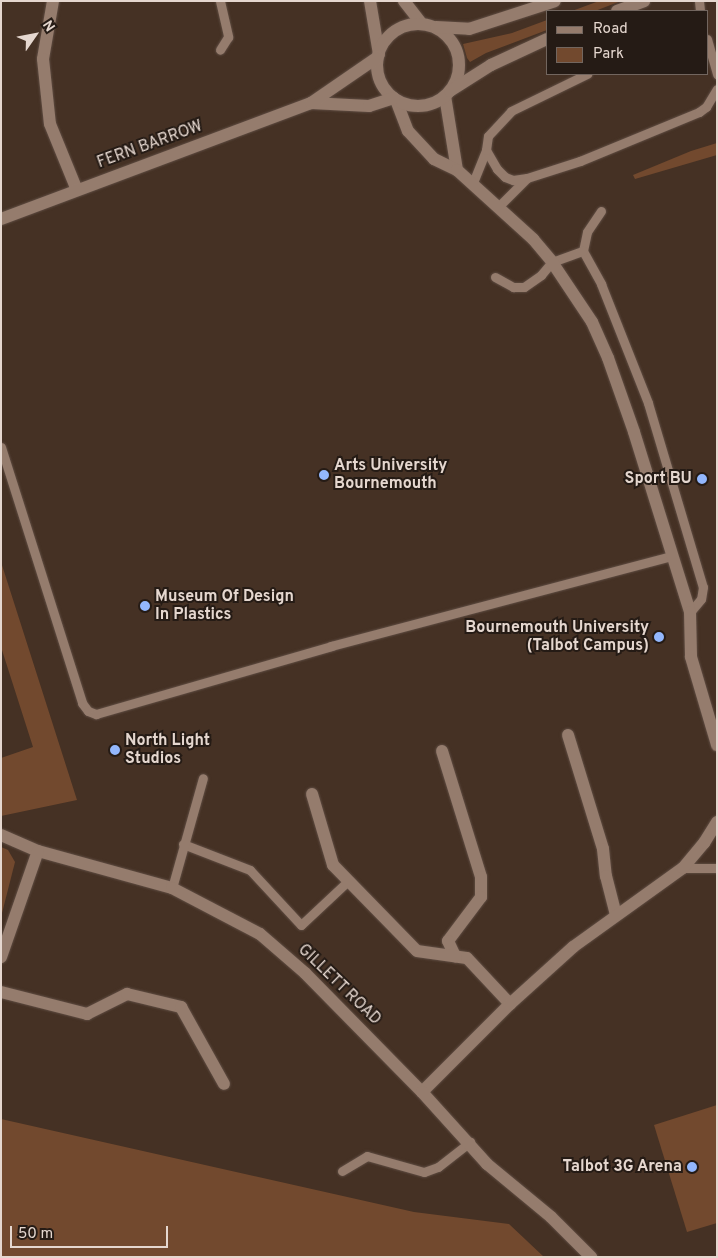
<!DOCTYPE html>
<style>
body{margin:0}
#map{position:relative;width:718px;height:1258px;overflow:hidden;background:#453124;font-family:Overpass,sans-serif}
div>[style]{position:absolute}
.green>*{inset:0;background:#72492e}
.roads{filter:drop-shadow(0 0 1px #5f4d43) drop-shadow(0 0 1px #5f4d43)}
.service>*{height:9px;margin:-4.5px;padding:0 4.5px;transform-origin:4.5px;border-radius:4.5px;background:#957c6d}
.minor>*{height:12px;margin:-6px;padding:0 6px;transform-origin:6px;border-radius:6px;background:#957c6d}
.tertiary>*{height:12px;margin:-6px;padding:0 6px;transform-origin:6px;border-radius:6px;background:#957c6d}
.tertiary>.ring{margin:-6px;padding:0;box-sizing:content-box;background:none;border:12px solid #957c6d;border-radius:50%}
.dots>*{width:14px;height:14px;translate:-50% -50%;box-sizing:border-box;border:2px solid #251b15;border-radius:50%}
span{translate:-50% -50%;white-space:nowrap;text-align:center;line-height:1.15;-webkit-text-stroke:4px #251b15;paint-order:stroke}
.street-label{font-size:16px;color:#e5d7cf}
.poi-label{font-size:16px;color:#e5d7cf;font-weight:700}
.left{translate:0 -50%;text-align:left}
.right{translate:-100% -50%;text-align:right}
.frame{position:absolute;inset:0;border:2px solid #e5d7cf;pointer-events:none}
.legend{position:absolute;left:546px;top:10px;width:162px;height:65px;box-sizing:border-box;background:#251b15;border:1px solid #72665f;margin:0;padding:6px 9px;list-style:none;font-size:15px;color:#e5d7cf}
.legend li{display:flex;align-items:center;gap:10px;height:25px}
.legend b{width:25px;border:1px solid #72665f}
.north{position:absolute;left:10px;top:10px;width:50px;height:50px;-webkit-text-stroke:4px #251b15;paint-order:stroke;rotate:57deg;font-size:14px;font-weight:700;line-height:20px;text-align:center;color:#e5d7cf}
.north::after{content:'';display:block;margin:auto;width:18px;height:22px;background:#e5d7cf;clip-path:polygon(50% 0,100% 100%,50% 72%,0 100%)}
.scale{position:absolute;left:10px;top:1226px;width:158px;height:22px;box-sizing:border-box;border:2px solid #e5d7cf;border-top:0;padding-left:6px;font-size:15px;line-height:18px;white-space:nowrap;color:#e5d7cf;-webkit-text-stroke:4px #251b15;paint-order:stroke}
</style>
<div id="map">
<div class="green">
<div style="clip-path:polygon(599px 1px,621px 1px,595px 11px,572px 11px)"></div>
<div style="clip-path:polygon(547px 20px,547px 30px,486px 53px,470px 62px,467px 58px,463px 44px,512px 33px)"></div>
<div style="clip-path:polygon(717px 143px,717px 155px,635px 179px,633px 175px,691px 151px)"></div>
<div style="clip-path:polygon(1px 562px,77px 800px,1px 816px,1px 758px,33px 747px,1px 647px)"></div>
<div style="clip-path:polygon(1px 847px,8px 850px,15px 862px,1px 917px)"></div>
<div style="clip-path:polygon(717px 1105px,717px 1223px,687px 1232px,654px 1125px)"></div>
<div style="clip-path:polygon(1px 1119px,414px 1212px,509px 1224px,544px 1257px,1px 1257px)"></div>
</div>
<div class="roads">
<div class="service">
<div style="left:220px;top:1px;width:37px;rotate:77deg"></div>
<div style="left:228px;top:37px;width:15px;rotate:122deg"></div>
<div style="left:699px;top:1px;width:10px;rotate:84deg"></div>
<div style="left:707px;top:39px;width:37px;rotate:74deg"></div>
<div style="left:486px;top:150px;width:22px;rotate:60deg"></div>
<div style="left:497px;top:169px;width:11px;rotate:45deg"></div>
<div style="left:505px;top:177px;width:9px;rotate:21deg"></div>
<div style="left:513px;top:180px;width:14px;rotate:-8deg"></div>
<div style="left:527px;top:178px;width:56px;rotate:-17.8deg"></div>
<div style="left:580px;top:161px;width:129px;rotate:-22.4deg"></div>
<div style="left:699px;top:112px;width:9px;rotate:-36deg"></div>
<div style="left:706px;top:107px;width:21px;rotate:-59deg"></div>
<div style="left:472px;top:185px;width:38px;rotate:-68deg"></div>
<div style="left:486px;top:150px;width:14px;rotate:-82deg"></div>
<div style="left:488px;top:136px;width:34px;rotate:-47deg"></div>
<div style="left:511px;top:111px;width:85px;rotate:-26deg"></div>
<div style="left:498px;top:207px;width:41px;rotate:-45deg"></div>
<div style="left:601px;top:211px;width:25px;rotate:124deg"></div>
<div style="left:587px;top:232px;width:19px;rotate:102deg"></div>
<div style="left:583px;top:251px;width:38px;rotate:61deg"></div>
<div style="left:601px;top:284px;width:128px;rotate:68.4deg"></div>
<div style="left:648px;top:403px;width:192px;rotate:73.4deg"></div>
<div style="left:703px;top:587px;width:12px;rotate:99deg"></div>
<div style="left:701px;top:599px;width:17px;rotate:130deg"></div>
<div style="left:495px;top:277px;width:21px;rotate:29deg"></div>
<div style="left:513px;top:287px;width:11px"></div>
<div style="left:524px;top:287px;width:21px;rotate:-35deg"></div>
<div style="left:541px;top:275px;width:17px;rotate:-50deg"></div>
<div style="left:552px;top:262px;width:33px;rotate:-20deg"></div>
<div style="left:1px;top:447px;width:269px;rotate:72.4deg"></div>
<div style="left:82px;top:703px;width:10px;rotate:53deg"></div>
<div style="left:88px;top:711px;width:9px;rotate:21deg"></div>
<div style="left:96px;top:714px;width:245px;rotate:-16.1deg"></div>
<div style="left:331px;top:646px;width:352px;rotate:-14.8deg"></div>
<div style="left:183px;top:844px;width:72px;rotate:21.2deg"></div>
<div style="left:250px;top:870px;width:75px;rotate:47.2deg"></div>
<div style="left:301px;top:925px;width:64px;rotate:-43.1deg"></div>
<div style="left:683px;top:868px;width:34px"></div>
<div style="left:172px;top:888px;width:114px;rotate:-74.3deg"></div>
<div style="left:342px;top:1171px;width:29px;rotate:-31deg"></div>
<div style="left:367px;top:1156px;width:59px;rotate:15.7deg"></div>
<div style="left:424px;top:1172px;width:15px;rotate:-20deg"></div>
<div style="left:438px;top:1167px;width:41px;rotate:-38deg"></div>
</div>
<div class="minor">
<div style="left:53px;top:1px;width:59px;rotate:99.8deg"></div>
<div style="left:43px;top:59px;width:65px;rotate:83.9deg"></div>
<div style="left:50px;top:124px;width:71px;rotate:67.8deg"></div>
<div style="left:445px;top:96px;width:75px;rotate:80.8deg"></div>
<div style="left:396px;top:100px;width:33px;rotate:69deg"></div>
<div style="left:408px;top:131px;width:38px;rotate:47deg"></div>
<div style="left:434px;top:159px;width:25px;rotate:26deg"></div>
<div style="left:457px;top:170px;width:103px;rotate:42.2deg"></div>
<div style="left:533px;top:239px;width:30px;rotate:50deg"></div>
<div style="left:552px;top:262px;width:72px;rotate:56.3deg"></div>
<div style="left:592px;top:322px;width:39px;rotate:66deg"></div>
<div style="left:608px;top:358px;width:78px;rotate:70.6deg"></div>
<div style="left:634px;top:432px;width:189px;rotate:72.7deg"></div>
<div style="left:690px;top:612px;width:45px;rotate:88.7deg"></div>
<div style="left:691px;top:657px;width:92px;rotate:73.5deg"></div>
<div style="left:568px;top:735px;width:119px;rotate:72.9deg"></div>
<div style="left:603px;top:849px;width:27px;rotate:84deg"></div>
<div style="left:606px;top:876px;width:40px;rotate:75.6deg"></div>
<div style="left:442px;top:751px;width:132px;rotate:72.8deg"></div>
<div style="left:481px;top:877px;width:20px;rotate:90deg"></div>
<div style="left:481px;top:897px;width:55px;rotate:126.9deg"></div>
<div style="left:448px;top:941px;width:17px;rotate:65deg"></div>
<div style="left:312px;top:794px;width:74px;rotate:73.5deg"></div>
<div style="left:333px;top:865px;width:120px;rotate:45.7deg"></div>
<div style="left:417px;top:951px;width:50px;rotate:8deg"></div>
<div style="left:467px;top:958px;width:63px;rotate:46.9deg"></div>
<div style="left:1px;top:835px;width:40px;rotate:23.4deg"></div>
<div style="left:38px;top:851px;width:139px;rotate:15.4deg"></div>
<div style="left:172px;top:888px;width:99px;rotate:27.6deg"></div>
<div style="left:260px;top:934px;width:60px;rotate:40.9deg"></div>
<div style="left:305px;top:973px;width:167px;rotate:45.5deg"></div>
<div style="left:422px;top:1092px;width:124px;rotate:-45deg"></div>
<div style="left:510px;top:1004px;width:85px;rotate:-42.1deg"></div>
<div style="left:573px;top:947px;width:135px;rotate:-35.7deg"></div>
<div style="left:683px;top:868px;width:33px;rotate:-50deg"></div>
<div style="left:704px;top:843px;width:25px;rotate:-58deg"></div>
<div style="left:1px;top:957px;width:112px;rotate:-70.8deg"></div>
<div style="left:1px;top:992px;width:89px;rotate:14.3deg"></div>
<div style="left:87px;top:1014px;width:45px;rotate:-26.6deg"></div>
<div style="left:127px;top:994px;width:56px;rotate:13.5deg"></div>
<div style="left:181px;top:1007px;width:88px;rotate:60.8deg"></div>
</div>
<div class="tertiary">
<div style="left:370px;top:1px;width:54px;rotate:80.4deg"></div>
<div style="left:404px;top:1px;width:29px;rotate:52deg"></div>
<div style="left:617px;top:11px;width:29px;rotate:-20deg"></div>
<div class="ring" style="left:377px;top:24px;width:70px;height:70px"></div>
<div style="left:436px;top:27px;width:33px;rotate:3deg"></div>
<div style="left:469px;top:29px;width:90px;rotate:-18deg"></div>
<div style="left:450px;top:91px;width:49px;rotate:-32.4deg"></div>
<div style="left:491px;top:65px;width:62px;rotate:-24.9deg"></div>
<div style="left:311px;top:103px;width:58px;rotate:3deg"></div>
<div style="left:369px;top:106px;width:26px;rotate:-18deg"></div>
<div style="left:1px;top:219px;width:331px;rotate:-20.5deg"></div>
<div style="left:311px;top:103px;width:81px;rotate:-34.5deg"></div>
<div style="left:422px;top:1092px;width:97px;rotate:47.9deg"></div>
<div style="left:487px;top:1164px;width:83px;rotate:39.6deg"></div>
<div style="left:551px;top:1217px;width:57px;rotate:45deg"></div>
</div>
</div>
<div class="dots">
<div style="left:324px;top:475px;background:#93b7fd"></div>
<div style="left:702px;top:479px;background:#93b7fd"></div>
<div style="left:145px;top:606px;background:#93b7fd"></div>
<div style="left:659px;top:637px;background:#93b7fd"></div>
<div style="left:115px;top:750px;background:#93b7fd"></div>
<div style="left:692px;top:1167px;background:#93b7fd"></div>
</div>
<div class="street-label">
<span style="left:150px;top:145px;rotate:-20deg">FERN BARROW</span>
<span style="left:339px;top:985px;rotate:44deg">GILLETT ROAD</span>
</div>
<div class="poi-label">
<span class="left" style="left:334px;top:475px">Arts University<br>Bournemouth</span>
<span class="right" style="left:692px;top:479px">Sport BU</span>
<span class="left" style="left:155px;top:606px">Museum Of Design<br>In Plastics</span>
<span class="right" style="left:649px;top:637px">Bournemouth University<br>(Talbot Campus)</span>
<span class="left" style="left:125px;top:750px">North Light<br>Studios</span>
<span class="right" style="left:682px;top:1167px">Talbot 3G Arena</span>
</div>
<div class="frame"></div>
<ul class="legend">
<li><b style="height:6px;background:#957c6d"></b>Road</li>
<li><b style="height:14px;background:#72492e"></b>Park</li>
</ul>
<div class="north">N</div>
<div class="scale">50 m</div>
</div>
